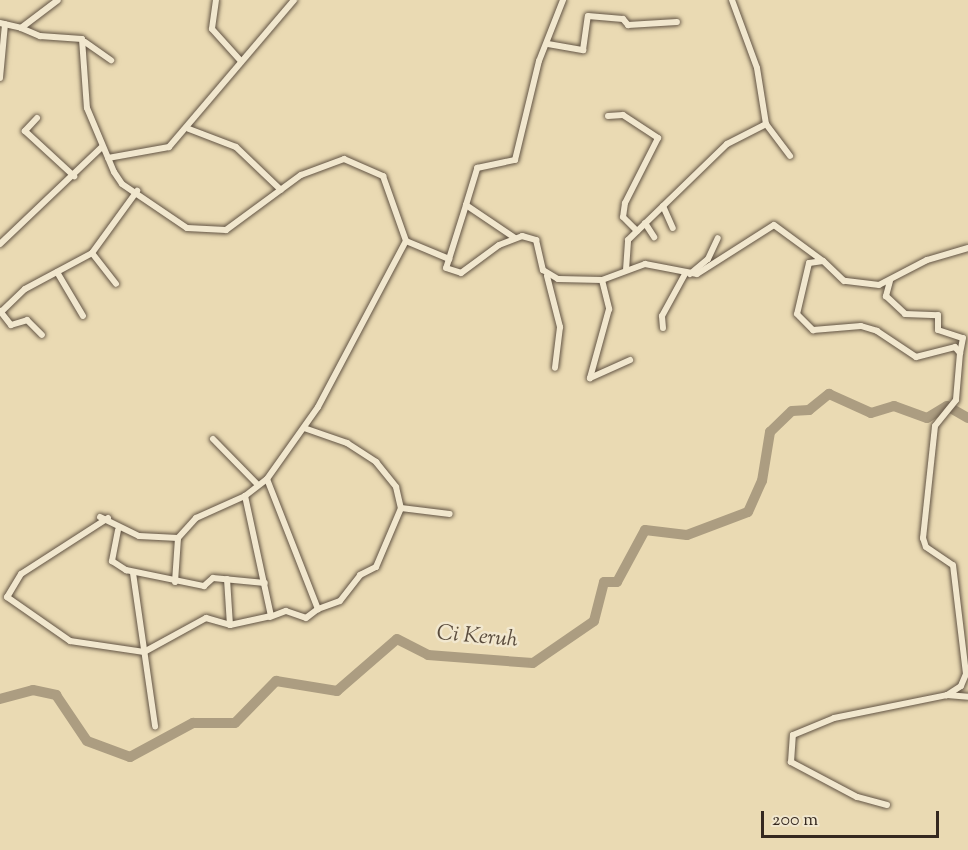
<!DOCTYPE html>
<style>
body{margin:0}
#map{position:relative;width:968px;height:850px;overflow:hidden;background:#eadab3;font-family:"Sorts Mill Goudy",serif}
div>[style]{position:absolute}
.river>*{height:10px;margin:-5px;padding:0 5px;transform-origin:5px;border-radius:5px;background:#ac9d81}
.roads{filter:drop-shadow(0 0 2px #625444) drop-shadow(0 0 2px #625444)}
.street>*{height:6px;margin:-3px;padding:0 3px;transform-origin:3px;border-radius:3px;background:#f1e7ce}
span{translate:-50% -50%;white-space:nowrap;text-align:center;line-height:1.15;-webkit-text-stroke:5px #f1e7ce;paint-order:stroke}
.water-label{font-size:22px;color:#594b3c;font-style:italic}
.scale{position:absolute;left:761px;top:811px;width:178px;height:27px;box-sizing:border-box;border:3px solid #35281f;border-top:0;padding-left:8px;font-size:18px;line-height:21px;white-space:nowrap;color:#35281f;-webkit-text-stroke:4px #f1e7ce;paint-order:stroke}
</style>
<div id="map">
<div class="river">
<div style="left:0;top:699px;width:34px;rotate:-15deg"></div>
<div style="left:33px;top:690px;width:24px;rotate:12deg"></div>
<div style="left:56px;top:695px;width:55px;rotate:56deg"></div>
<div style="left:87px;top:741px;width:46px;rotate:20.4deg"></div>
<div style="left:130px;top:757px;width:72px;rotate:-28.4deg"></div>
<div style="left:193px;top:723px;width:42px"></div>
<div style="left:235px;top:723px;width:59px;rotate:-45.7deg"></div>
<div style="left:276px;top:681px;width:62px;rotate:9.3deg"></div>
<div style="left:337px;top:691px;width:79px;rotate:-40.9deg"></div>
<div style="left:397px;top:639px;width:35px;rotate:27deg"></div>
<div style="left:428px;top:655px;width:105px;rotate:4.4deg"></div>
<div style="left:533px;top:663px;width:74px;rotate:-34.5deg"></div>
<div style="left:594px;top:621px;width:40px;rotate:-75.6deg"></div>
<div style="left:604px;top:582px;width:13px"></div>
<div style="left:617px;top:582px;width:59px;rotate:-61.7deg"></div>
<div style="left:645px;top:530px;width:42px;rotate:6.8deg"></div>
<div style="left:687px;top:535px;width:65px;rotate:-20.7deg"></div>
<div style="left:748px;top:512px;width:34px;rotate:-66deg"></div>
<div style="left:762px;top:481px;width:50px;rotate:-80.7deg"></div>
<div style="left:770px;top:432px;width:30px;rotate:-44deg"></div>
<div style="left:792px;top:411px;width:17px;rotate:-3deg"></div>
<div style="left:809px;top:410px;width:26px;rotate:-39deg"></div>
<div style="left:829px;top:394px;width:46px;rotate:24.3deg"></div>
<div style="left:871px;top:413px;width:24px;rotate:-17deg"></div>
<div style="left:894px;top:406px;width:35px;rotate:20deg"></div>
<div style="left:927px;top:418px;width:23px;rotate:-31deg"></div>
<div style="left:947px;top:406px;width:24px;rotate:30deg"></div>
</div>
<div class="roads">
<div class="street">
<div style="left:216px;top:0;width:29px;rotate:98deg"></div>
<div style="left:212px;top:29px;width:42px;rotate:47.9deg"></div>
<div style="left:732px;top:0;width:72px;rotate:69.8deg"></div>
<div style="left:757px;top:68px;width:57px;rotate:80.9deg"></div>
<div style="left:766px;top:124px;width:40px;rotate:53deg"></div>
<div style="left:0;top:23px;width:22px;rotate:13deg"></div>
<div style="left:21px;top:28px;width:46px;rotate:-37.1deg"></div>
<div style="left:21px;top:28px;width:21px;rotate:23deg"></div>
<div style="left:40px;top:36px;width:42px;rotate:4.1deg"></div>
<div style="left:82px;top:39px;width:69px;rotate:85.9deg"></div>
<div style="left:87px;top:108px;width:69px;rotate:67.1deg"></div>
<div style="left:114px;top:172px;width:14px;rotate:56deg"></div>
<div style="left:122px;top:184px;width:78px;rotate:34.1deg"></div>
<div style="left:187px;top:228px;width:39px;rotate:3deg"></div>
<div style="left:226px;top:230px;width:93px;rotate:-36.3deg"></div>
<div style="left:301px;top:175px;width:46px;rotate:-20.4deg"></div>
<div style="left:344px;top:159px;width:43px;rotate:23.6deg"></div>
<div style="left:383px;top:176px;width:69px;rotate:70.5deg"></div>
<div style="left:85px;top:42px;width:32px;rotate:35deg"></div>
<div style="left:548px;top:44px;width:36px;rotate:10deg"></div>
<div style="left:583px;top:50px;width:34px;rotate:-82deg"></div>
<div style="left:588px;top:16px;width:35px;rotate:5deg"></div>
<div style="left:623px;top:19px;width:8px;rotate:50deg"></div>
<div style="left:628px;top:25px;width:49px;rotate:-3.5deg"></div>
<div style="left:0;top:78px;width:54px;rotate:-84.7deg"></div>
<div style="left:608px;top:116px;width:15px;rotate:-4deg"></div>
<div style="left:623px;top:115px;width:42px;rotate:33.3deg"></div>
<div style="left:658px;top:138px;width:73px;rotate:116.9deg"></div>
<div style="left:625px;top:203px;width:14px;rotate:98deg"></div>
<div style="left:623px;top:217px;width:20px;rotate:45deg"></div>
<div style="left:37px;top:118px;width:18px;rotate:133deg"></div>
<div style="left:25px;top:131px;width:67px;rotate:42.6deg"></div>
<div style="left:189px;top:129px;width:50px;rotate:21deg"></div>
<div style="left:236px;top:147px;width:62px;rotate:43.7deg"></div>
<div style="left:108px;top:158px;width:62px;rotate:-10.2deg"></div>
<div style="left:169px;top:147px;width:193px;rotate:-49.6deg"></div>
<div style="left:466px;top:205px;width:39px;rotate:-73deg"></div>
<div style="left:477px;top:168px;width:39px;rotate:-12deg"></div>
<div style="left:515px;top:160px;width:102px;rotate:-76.4deg"></div>
<div style="left:539px;top:61px;width:66px;rotate:-68.5deg"></div>
<div style="left:663px;top:206px;width:24px;rotate:66deg"></div>
<div style="left:645px;top:223px;width:17px;rotate:57deg"></div>
<div style="left:0;top:244px;width:141px;rotate:-43.6deg"></div>
<div style="left:968px;top:248px;width:43px;rotate:163.7deg"></div>
<div style="left:927px;top:260px;width:54px;rotate:152.5deg"></div>
<div style="left:879px;top:285px;width:35px;rotate:-173deg"></div>
<div style="left:844px;top:281px;width:29px;rotate:-136deg"></div>
<div style="left:823px;top:261px;width:14px;rotate:172deg"></div>
<div style="left:809px;top:263px;width:52px;rotate:103.2deg"></div>
<div style="left:797px;top:314px;width:23px;rotate:45deg"></div>
<div style="left:813px;top:330px;width:48px;rotate:-4.8deg"></div>
<div style="left:861px;top:326px;width:17px;rotate:17deg"></div>
<div style="left:877px;top:331px;width:47px;rotate:33.7deg"></div>
<div style="left:916px;top:357px;width:40px;rotate:-14.4deg"></div>
<div style="left:955px;top:347px;width:8px;rotate:50deg"></div>
<div style="left:960px;top:353px;width:47px;rotate:94.9deg"></div>
<div style="left:956px;top:400px;width:33px;rotate:129deg"></div>
<div style="left:935px;top:426px;width:113px;rotate:96.1deg"></div>
<div style="left:923px;top:538px;width:9px;rotate:72deg"></div>
<div style="left:926px;top:547px;width:32px;rotate:34deg"></div>
<div style="left:953px;top:565px;width:110px;rotate:83.2deg"></div>
<div style="left:966px;top:674px;width:13px;rotate:113deg"></div>
<div style="left:961px;top:686px;width:17px;rotate:147deg"></div>
<div style="left:947px;top:695px;width:21px;rotate:5deg"></div>
<div style="left:92px;top:253px;width:39px;rotate:52deg"></div>
<div style="left:449px;top:259px;width:9px;rotate:108deg"></div>
<div style="left:446px;top:268px;width:16px;rotate:18deg"></div>
<div style="left:461px;top:273px;width:47px;rotate:-36.4deg"></div>
<div style="left:499px;top:245px;width:25px;rotate:-21deg"></div>
<div style="left:522px;top:236px;width:15px;rotate:16deg"></div>
<div style="left:536px;top:240px;width:31px;rotate:77deg"></div>
<div style="left:543px;top:270px;width:17px;rotate:31deg"></div>
<div style="left:558px;top:279px;width:44px;rotate:1.3deg"></div>
<div style="left:602px;top:280px;width:46px;rotate:-20.4deg"></div>
<div style="left:645px;top:264px;width:53px;rotate:10.9deg"></div>
<div style="left:697px;top:274px;width:91px;rotate:-32.5deg"></div>
<div style="left:774px;top:225px;width:61px;rotate:36.3deg"></div>
<div style="left:626px;top:270px;width:30px;rotate:-86deg"></div>
<div style="left:628px;top:240px;width:138px;rotate:-44.1deg"></div>
<div style="left:727px;top:144px;width:44px;rotate:-27.1deg"></div>
<div style="left:57px;top:272px;width:51px;rotate:59.4deg"></div>
<div style="left:690px;top:274px;width:23px;rotate:-40deg"></div>
<div style="left:708px;top:259px;width:23px;rotate:-65deg"></div>
<div style="left:547px;top:276px;width:53px;rotate:75.7deg"></div>
<div style="left:560px;top:327px;width:41px;rotate:97deg"></div>
<div style="left:602px;top:280px;width:30px;rotate:76deg"></div>
<div style="left:609px;top:309px;width:72px;rotate:105.4deg"></div>
<div style="left:590px;top:378px;width:44px;rotate:-24.2deg"></div>
<div style="left:890px;top:281px;width:16px;rotate:105deg"></div>
<div style="left:886px;top:296px;width:26px;rotate:43deg"></div>
<div style="left:905px;top:314px;width:33px;rotate:2deg"></div>
<div style="left:938px;top:315px;width:15px;rotate:90deg"></div>
<div style="left:938px;top:330px;width:26px;rotate:18deg"></div>
<div style="left:963px;top:338px;width:15px;rotate:101deg"></div>
<div style="left:0;top:311px;width:18px;rotate:52deg"></div>
<div style="left:11px;top:325px;width:17px;rotate:-17deg"></div>
<div style="left:27px;top:320px;width:21px;rotate:45deg"></div>
<div style="left:1px;top:312px;width:33px;rotate:-44deg"></div>
<div style="left:25px;top:289px;width:76px;rotate:-28.2deg"></div>
<div style="left:92px;top:253px;width:77px;rotate:-54deg"></div>
<div style="left:663px;top:328px;width:12px;rotate:-95deg"></div>
<div style="left:662px;top:316px;width:48px;rotate:-61.3deg"></div>
<div style="left:304px;top:428px;width:46px;rotate:19.2deg"></div>
<div style="left:347px;top:443px;width:35px;rotate:33deg"></div>
<div style="left:376px;top:462px;width:32px;rotate:51deg"></div>
<div style="left:396px;top:487px;width:22px;rotate:77deg"></div>
<div style="left:401px;top:508px;width:49px;rotate:7deg"></div>
<div style="left:213px;top:439px;width:63px;rotate:45.6deg"></div>
<div style="left:267px;top:479px;width:140px;rotate:68.6deg"></div>
<div style="left:318px;top:609px;width:23px;rotate:-20deg"></div>
<div style="left:340px;top:601px;width:33px;rotate:-52deg"></div>
<div style="left:360px;top:575px;width:18px;rotate:-27deg"></div>
<div style="left:376px;top:567px;width:64px;rotate:-67deg"></div>
<div style="left:100px;top:517px;width:43px;rotate:26deg"></div>
<div style="left:139px;top:536px;width:39px;rotate:3deg"></div>
<div style="left:178px;top:538px;width:27px;rotate:-48deg"></div>
<div style="left:196px;top:518px;width:54px;rotate:-24.2deg"></div>
<div style="left:245px;top:496px;width:28px;rotate:-38deg"></div>
<div style="left:267px;top:479px;width:88px;rotate:-54.7deg"></div>
<div style="left:318px;top:407px;width:188px;rotate:-62.1deg"></div>
<div style="left:406px;top:241px;width:47px;rotate:22.7deg"></div>
<div style="left:449px;top:259px;width:57px;rotate:-72.5deg"></div>
<div style="left:466px;top:205px;width:59px;rotate:34deg"></div>
<div style="left:108px;top:518px;width:103px;rotate:147.2deg"></div>
<div style="left:21px;top:574px;width:27px;rotate:121deg"></div>
<div style="left:7px;top:597px;width:77px;rotate:34.9deg"></div>
<div style="left:70px;top:641px;width:75px;rotate:8.5deg"></div>
<div style="left:144px;top:652px;width:71px;rotate:-28.7deg"></div>
<div style="left:206px;top:618px;width:25px;rotate:16deg"></div>
<div style="left:230px;top:625px;width:42px;rotate:-12.4deg"></div>
<div style="left:271px;top:616px;width:123px;rotate:-102.2deg"></div>
<div style="left:118px;top:530px;width:32px;rotate:101deg"></div>
<div style="left:112px;top:561px;width:17px;rotate:33deg"></div>
<div style="left:126px;top:570px;width:80px;rotate:11.6deg"></div>
<div style="left:204px;top:586px;width:12px;rotate:-42deg"></div>
<div style="left:213px;top:578px;width:52px;rotate:5.5deg"></div>
<div style="left:133px;top:573px;width:155px;rotate:81.8deg"></div>
<div style="left:227px;top:579px;width:46px;rotate:86.3deg"></div>
<div style="left:175px;top:582px;width:44px;rotate:-86.1deg"></div>
<div style="left:270px;top:617px;width:17px;rotate:-21deg"></div>
<div style="left:286px;top:611px;width:21px;rotate:19deg"></div>
<div style="left:306px;top:618px;width:15px;rotate:-37deg"></div>
<div style="left:887px;top:805px;width:31px;rotate:-165deg"></div>
<div style="left:857px;top:797px;width:75px;rotate:-152.1deg"></div>
<div style="left:791px;top:762px;width:27px;rotate:-86deg"></div>
<div style="left:793px;top:735px;width:44px;rotate:-22.5deg"></div>
<div style="left:834px;top:718px;width:115px;rotate:-11.5deg"></div>
</div>
</div>
<div class="water-label">
<span style="left:477px;top:638px;rotate:5deg">Ci Keruh</span>
</div>
<div class="scale">200 m</div>
</div>
